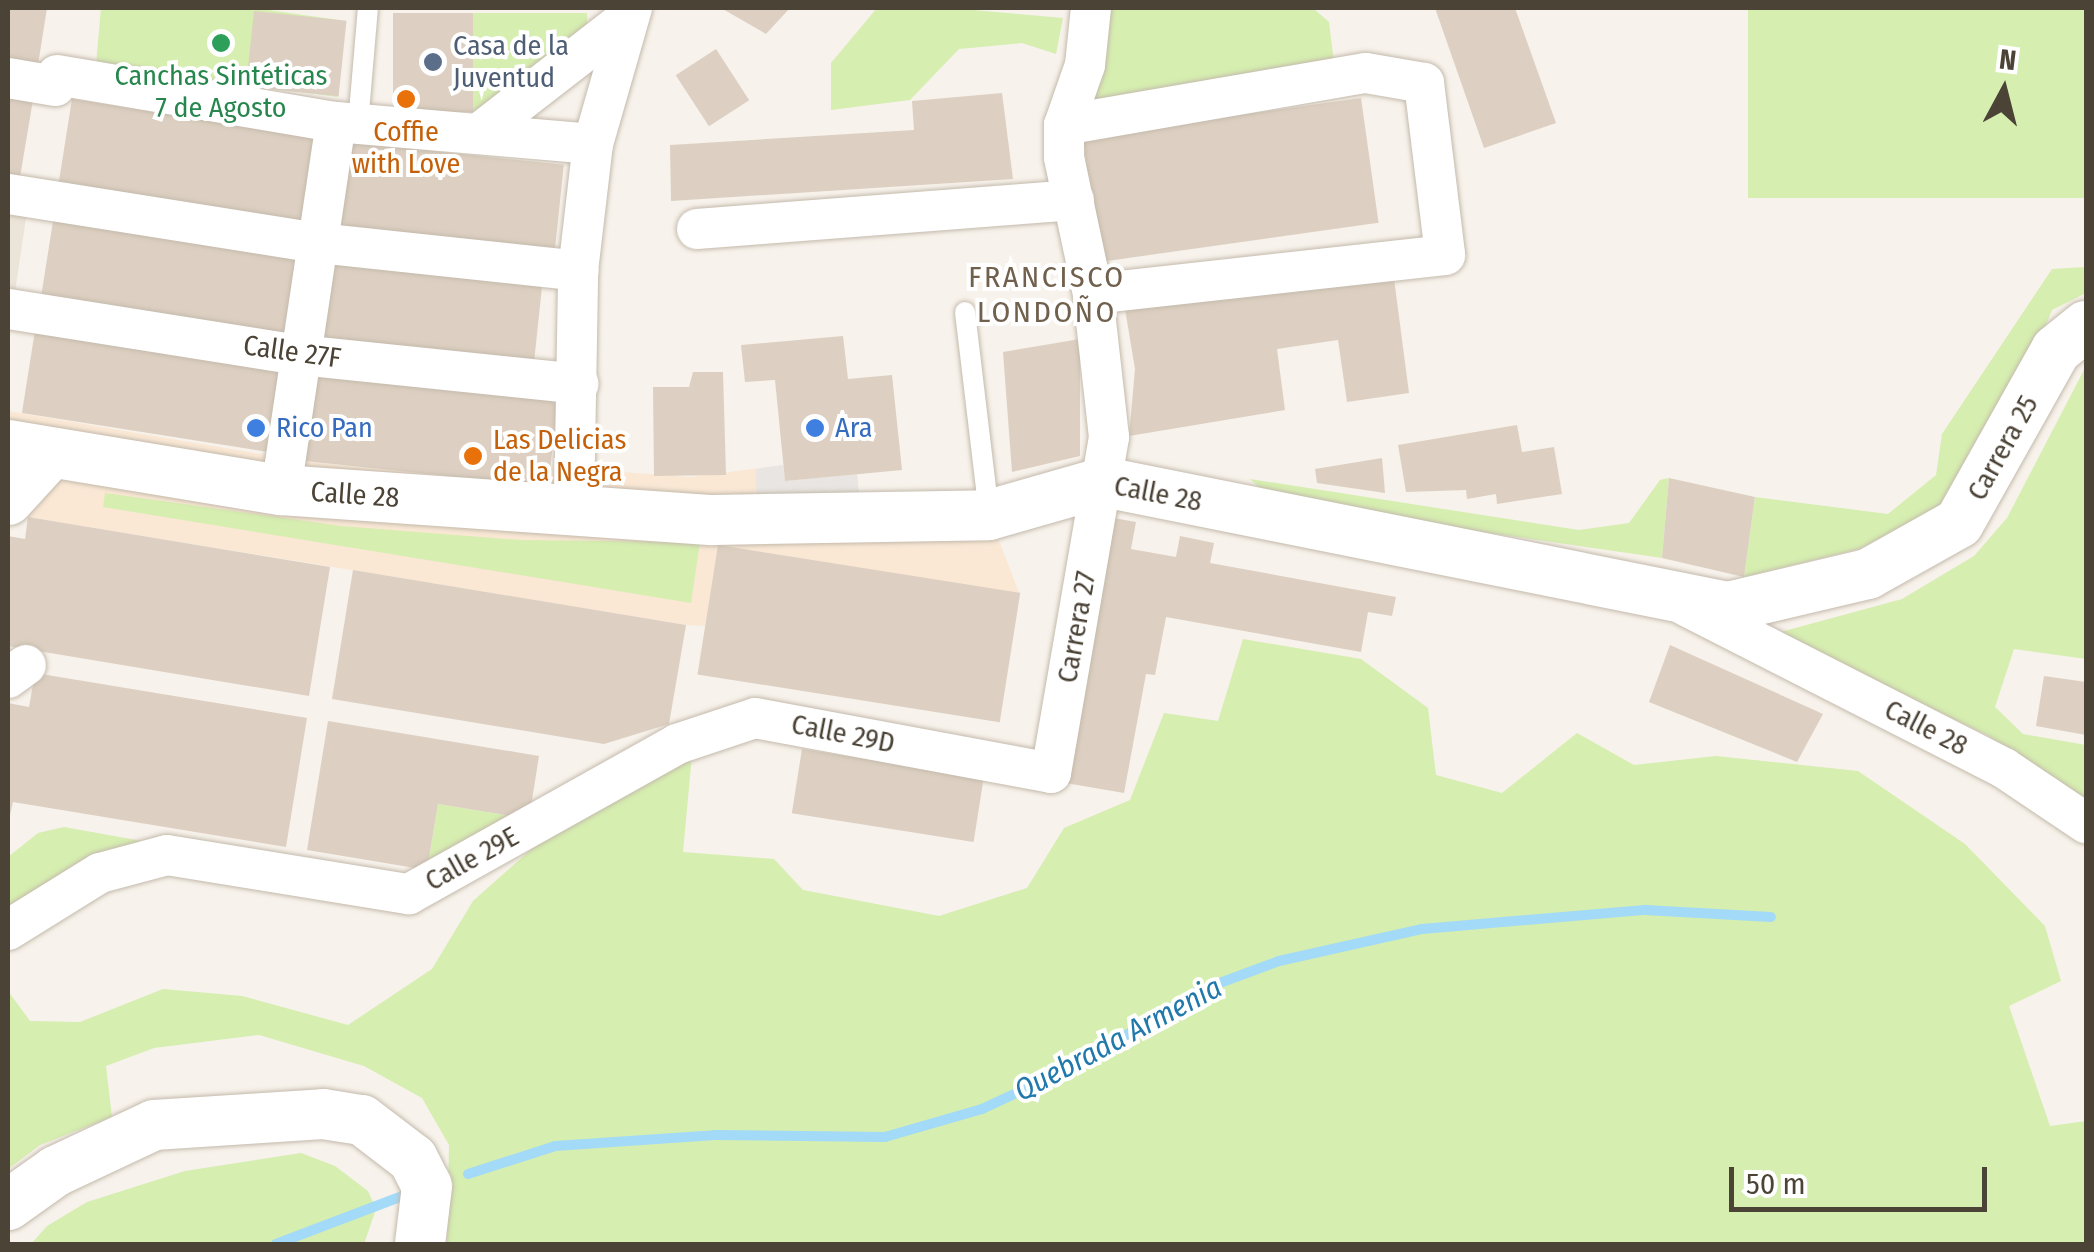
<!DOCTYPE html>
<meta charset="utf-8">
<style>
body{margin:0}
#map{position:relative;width:2094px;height:1252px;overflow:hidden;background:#f7f2eb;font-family:"Fira Sans Condensed",sans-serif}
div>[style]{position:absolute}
.residential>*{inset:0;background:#ebe4d8}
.commercial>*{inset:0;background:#fae8d5}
.green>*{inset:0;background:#d6eeb0;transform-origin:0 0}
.parking>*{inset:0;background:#e8e5e2}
.stream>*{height:10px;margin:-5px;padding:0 5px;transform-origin:5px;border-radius:5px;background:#a2daf8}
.building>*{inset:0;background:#ddd0c2;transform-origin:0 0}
.roads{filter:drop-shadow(0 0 2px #c4baac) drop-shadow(0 0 2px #c4baac)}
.service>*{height:20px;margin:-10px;padding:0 10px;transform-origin:10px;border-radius:10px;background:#fff}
.minor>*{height:40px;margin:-20px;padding:0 20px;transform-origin:20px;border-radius:20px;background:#fff}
.tertiary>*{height:50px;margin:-25px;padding:0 25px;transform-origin:25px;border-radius:25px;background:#fff}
.dots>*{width:28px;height:28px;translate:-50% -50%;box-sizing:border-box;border:5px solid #fff;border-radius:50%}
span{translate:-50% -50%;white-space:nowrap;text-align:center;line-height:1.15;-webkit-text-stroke:8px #fff;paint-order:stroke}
.service-label{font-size:28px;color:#4e5e75}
.left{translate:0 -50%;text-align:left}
.leisure-label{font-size:28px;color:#27864d}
.food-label{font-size:28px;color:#c56008}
.street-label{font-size:28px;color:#4c4337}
.shop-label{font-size:28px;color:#366cbe}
.neighbourhood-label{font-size:30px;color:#70604d;letter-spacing:2.5px}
.water-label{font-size:30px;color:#2079aa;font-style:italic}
.frame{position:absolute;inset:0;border:10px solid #4c4337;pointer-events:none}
.north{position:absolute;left:1954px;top:40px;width:100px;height:100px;-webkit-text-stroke:8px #fff;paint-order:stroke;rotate:7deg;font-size:28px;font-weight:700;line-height:40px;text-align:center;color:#4c4337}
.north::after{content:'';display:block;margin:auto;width:35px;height:45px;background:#4c4337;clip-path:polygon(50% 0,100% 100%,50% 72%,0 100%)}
.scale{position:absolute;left:1729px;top:1167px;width:258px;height:45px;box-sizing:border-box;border:5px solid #4c4337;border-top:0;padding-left:12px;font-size:30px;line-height:35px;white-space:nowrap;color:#4c4337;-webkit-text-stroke:8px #fff;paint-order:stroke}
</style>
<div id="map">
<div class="residential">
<div style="clip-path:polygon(8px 202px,28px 205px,13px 305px,8px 304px)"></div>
</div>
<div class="commercial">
<div style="clip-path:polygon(8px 411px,301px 461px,548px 486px,551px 467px,690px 477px,783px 465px,785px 481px,857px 474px,861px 516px,989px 515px,1020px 595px,719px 545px,705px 626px,686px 625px,28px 517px,8px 503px)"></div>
</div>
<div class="green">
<div style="clip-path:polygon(101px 8px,254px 8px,346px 21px,338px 97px,96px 65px)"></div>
<div style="clip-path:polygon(877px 8px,950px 8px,1063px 18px,1056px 54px,1022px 43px,959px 49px,910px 100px,831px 110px,831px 63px)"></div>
<div style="clip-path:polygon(1108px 8px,1313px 8px,1329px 22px,1334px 63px,1088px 103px)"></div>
<div style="left:1748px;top:8px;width:338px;height:190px"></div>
<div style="clip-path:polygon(473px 13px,587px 13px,587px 30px,486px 112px,473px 112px)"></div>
<div style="clip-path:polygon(2086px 267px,2086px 293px,2052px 310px,2023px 380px,1951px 503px,1859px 549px,1744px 577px,1755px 497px,1888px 514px,1936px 475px,1942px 434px,2052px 269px)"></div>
<div style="clip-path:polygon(2086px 366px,2086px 659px,2014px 649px,1995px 707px,2023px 734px,2086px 745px,2086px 809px,1989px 736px,1773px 634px,1902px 599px,1974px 556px,2007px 518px)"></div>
<div style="clip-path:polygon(1669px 478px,1662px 558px,1428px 524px,1262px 490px,1250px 479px,1579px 530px,1629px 523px,1660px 480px)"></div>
<div style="clip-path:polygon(105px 493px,341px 526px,521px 540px,700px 542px,691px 603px,103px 507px)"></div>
<div style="clip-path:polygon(1243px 639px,1361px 659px,1428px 708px,1436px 775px,1502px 793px,1577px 733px,1634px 765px,1716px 756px,1858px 771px,1965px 844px,2045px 926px,2061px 981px,2009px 1006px,2050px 1126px,2086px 1121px,2086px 1244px,447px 1244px,449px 1145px,422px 1098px,364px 1066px,259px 1035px,154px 1048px,106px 1066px,112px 1117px,40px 1145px,8px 1169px,8px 991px,30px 1021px,80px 1022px,163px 989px,242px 996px,348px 1025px,432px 969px,473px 901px,554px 829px,692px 755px,683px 852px,774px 859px,803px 890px,939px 916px,1027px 888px,1064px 828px,1130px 800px,1164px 713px,1218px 721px)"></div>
<div style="clip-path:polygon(438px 804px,529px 819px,427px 870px)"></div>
<div style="clip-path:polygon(64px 827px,147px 842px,8px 915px,8px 857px,38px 833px)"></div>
<div style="clip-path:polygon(301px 1153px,335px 1166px,368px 1191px,376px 1209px,364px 1244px,31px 1244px,47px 1226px,87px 1202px,185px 1171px)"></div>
</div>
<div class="parking">
<div style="clip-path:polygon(783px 465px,785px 481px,857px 474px,861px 516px,757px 518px,756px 469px)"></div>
</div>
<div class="stream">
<div style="left:468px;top:1174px;width:91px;rotate:-17.8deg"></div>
<div style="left:555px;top:1146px;width:160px;rotate:-3.9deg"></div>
<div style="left:715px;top:1135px;width:170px;rotate:0.7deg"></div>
<div style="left:885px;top:1137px;width:101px;rotate:-16.1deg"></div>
<div style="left:982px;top:1109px;width:105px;rotate:-24.9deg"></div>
<div style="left:1077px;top:1065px;width:142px;rotate:-31.4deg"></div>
<div style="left:1198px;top:991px;width:86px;rotate:-20.3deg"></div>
<div style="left:1279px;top:961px;width:147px;rotate:-12.6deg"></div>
<div style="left:1422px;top:929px;width:224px;rotate:-4.9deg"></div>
<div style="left:1645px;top:910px;width:126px;rotate:3.2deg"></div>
<div style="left:276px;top:1244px;width:143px;rotate:-20.8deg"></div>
</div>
<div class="building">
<div style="clip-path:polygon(8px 8px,47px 8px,37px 71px,8px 66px)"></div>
<div style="clip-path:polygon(721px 8px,790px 8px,766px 34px)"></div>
<div style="clip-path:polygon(1435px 8px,1515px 8px,1556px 123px,1484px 148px)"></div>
<div style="left:254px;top:11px;width:93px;height:76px;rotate:6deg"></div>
<div style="left:393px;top:13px;width:80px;height:99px"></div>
<div style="left:716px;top:49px;width:61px;height:48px;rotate:57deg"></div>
<div style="clip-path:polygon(8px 90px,34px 94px,19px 183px,8px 181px)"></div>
<div style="clip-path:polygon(1002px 93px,1013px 179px,671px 201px,670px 145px,914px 130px,912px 101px)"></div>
<div style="left:1361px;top:98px;width:126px;height:281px;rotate:82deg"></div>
<div style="left:72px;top:99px;width:249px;height:91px;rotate:9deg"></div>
<div style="left:347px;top:142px;width:218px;height:91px;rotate:6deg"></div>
<div style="left:54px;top:215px;width:250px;height:90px;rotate:9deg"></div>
<div style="left:326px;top:256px;width:218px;height:90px;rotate:6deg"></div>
<div style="clip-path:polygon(1393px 271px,1409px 393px,1347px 402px,1338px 340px,1277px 349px,1285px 410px,1129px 436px,1135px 369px,1125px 309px)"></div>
<div style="left:36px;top:324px;width:249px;height:90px;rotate:9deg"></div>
<div style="clip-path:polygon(843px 336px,848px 379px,892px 375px,902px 470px,785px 481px,775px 380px,745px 382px,741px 345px)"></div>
<div style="clip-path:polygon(1080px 339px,1080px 456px,1012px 472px,1003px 352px)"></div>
<div style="left:309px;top:372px;width:250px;height:89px;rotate:6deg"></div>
<div style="clip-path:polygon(693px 372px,723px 372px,726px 475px,654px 476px,653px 387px,689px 387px)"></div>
<div style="clip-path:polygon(1517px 425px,1522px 452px,1554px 447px,1562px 494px,1497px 504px,1496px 494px,1467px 499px,1466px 490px,1406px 492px,1398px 445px)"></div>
<div style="clip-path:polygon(1382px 458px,1385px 493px,1317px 483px,1315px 469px)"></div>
<div style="clip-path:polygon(1669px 478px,1755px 497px,1744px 577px,1662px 558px)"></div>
<div style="clip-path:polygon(28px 517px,330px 567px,309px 696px,8px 646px,8px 536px,25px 539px)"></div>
<div style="clip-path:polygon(1108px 517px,1136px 522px,1131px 549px,1176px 557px,1180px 536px,1214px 543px,1210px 563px,1396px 597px,1392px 616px,1368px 612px,1361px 652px,1166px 617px,1155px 675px,1146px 674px,1124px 793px,1060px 782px)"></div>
<div style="left:718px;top:545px;width:306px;height:131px;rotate:9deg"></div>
<div style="clip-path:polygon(353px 570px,686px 625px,669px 724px,604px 744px,332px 699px)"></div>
<div style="clip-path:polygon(1670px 645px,1823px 714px,1797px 762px,1649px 702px)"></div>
<div style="clip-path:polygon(35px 673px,307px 718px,286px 847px,13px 802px,8px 824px,8px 703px,29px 707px)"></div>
<div style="clip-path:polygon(2044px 676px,2086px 682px,2086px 735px,2036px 726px)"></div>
<div style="clip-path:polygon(328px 721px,539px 756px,529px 819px,438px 804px,427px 870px,307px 850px)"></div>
<div style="left:802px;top:749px;width:184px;height:65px;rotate:9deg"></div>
</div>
<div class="roads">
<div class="service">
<div style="left:358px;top:124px;width:116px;rotate:-85.1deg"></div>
<div style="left:965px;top:312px;width:202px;rotate:83.2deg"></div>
</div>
<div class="minor">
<div style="left:57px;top:75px;width:283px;rotate:9.6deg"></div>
<div style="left:336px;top:122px;width:258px;rotate:4.9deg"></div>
<div style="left:8px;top:78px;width:48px;rotate:9.7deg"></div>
<div style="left:1064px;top:125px;width:306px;rotate:-9.8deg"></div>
<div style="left:1366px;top:73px;width:59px;rotate:9.8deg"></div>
<div style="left:1424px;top:83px;width:173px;rotate:83deg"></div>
<div style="left:1445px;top:255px;width:354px;rotate:173.7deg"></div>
<div style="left:482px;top:131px;width:180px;rotate:-37.8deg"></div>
<div style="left:8px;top:194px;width:314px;rotate:9deg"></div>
<div style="left:318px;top:243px;width:262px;rotate:6.1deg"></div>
<div style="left:697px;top:229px;width:378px;rotate:-4.4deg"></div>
<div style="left:8px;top:309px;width:295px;rotate:9deg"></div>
<div style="left:299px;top:355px;width:281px;rotate:5.9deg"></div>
<div style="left:281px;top:490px;width:372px;rotate:-81.5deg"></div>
<div style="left:574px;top:510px;width:239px;rotate:-89deg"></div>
<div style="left:578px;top:271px;width:128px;rotate:-83.3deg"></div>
<div style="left:593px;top:144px;width:141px;rotate:-74deg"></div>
<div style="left:1686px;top:606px;width:357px;rotate:27deg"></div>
<div style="left:2004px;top:768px;width:99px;rotate:33.9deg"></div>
<div style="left:8px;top:678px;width:22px;rotate:-36deg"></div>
<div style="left:8px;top:930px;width:108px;rotate:-31.8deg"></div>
<div style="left:100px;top:873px;width:69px;rotate:-15deg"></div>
<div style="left:167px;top:855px;width:245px;rotate:9.2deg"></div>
<div style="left:409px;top:894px;width:307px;rotate:-29.2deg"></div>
<div style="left:677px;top:744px;width:82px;rotate:-18.4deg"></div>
<div style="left:755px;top:718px;width:301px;rotate:10.5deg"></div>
<div style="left:1051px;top:773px;width:341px;rotate:-80.2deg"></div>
<div style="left:1109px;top:437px;width:144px;rotate:-96.4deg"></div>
<div style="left:1093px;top:294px;width:140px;rotate:-102deg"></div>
<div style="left:1064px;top:157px;width:32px;rotate:-90deg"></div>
<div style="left:1064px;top:125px;width:64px;rotate:-70.7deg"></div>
<div style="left:1085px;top:65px;width:57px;rotate:-84deg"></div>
</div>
<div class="tertiary">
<div style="left:8px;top:445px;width:277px;rotate:9.4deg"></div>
<div style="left:281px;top:490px;width:433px;rotate:4deg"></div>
<div style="left:713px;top:520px;width:276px;rotate:-1deg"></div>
<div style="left:989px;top:515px;width:120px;rotate:-16deg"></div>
<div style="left:1104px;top:482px;width:636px;rotate:11.33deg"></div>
<div style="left:1728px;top:607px;width:144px;rotate:-13.3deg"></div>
<div style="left:1868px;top:574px;width:104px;rotate:-29.3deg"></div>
<div style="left:1959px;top:523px;width:198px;rotate:-60.7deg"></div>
<div style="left:2056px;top:350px;width:38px;rotate:-39deg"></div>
<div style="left:8px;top:500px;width:64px;rotate:-47.5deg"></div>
<div style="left:8px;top:1205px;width:59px;rotate:-35.3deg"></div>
<div style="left:56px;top:1171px;width:108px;rotate:-25.1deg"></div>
<div style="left:154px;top:1125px;width:169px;rotate:-3.7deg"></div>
<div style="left:323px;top:1114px;width:39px;rotate:9deg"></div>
<div style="left:362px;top:1120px;width:64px;rotate:37.4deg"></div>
<div style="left:413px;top:1159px;width:30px;rotate:63deg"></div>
<div style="left:427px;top:1186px;width:58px;rotate:96.9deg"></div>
</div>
</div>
<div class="dots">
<div style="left:221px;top:43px;background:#2e9e5b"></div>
<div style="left:433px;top:62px;background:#5c6f8a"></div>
<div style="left:406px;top:99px;background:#e8710a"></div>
<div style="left:256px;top:428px;background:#3f7fe0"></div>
<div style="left:815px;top:428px;background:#3f7fe0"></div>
<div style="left:473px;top:456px;background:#e8710a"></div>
</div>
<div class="service-label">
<span class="left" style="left:453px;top:62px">Casa de la<br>Juventud</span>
</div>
<div class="leisure-label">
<span style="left:221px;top:92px">Canchas Sintéticas<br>7 de Agosto</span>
</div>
<div class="food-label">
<span style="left:406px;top:148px">Coffie<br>with Love</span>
<span class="left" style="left:493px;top:456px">Las Delicias<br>de la Negra</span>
</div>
<div class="street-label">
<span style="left:292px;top:352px;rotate:8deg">Calle 27F</span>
<span style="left:2003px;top:448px;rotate:-61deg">Carrera 25</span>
<span style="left:1158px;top:494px;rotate:11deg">Calle 28</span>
<span style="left:355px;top:495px;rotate:4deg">Calle 28</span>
<span style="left:1077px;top:627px;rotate:-80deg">Carrera 27</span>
<span style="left:1926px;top:728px;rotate:27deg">Calle 28</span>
<span style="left:843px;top:734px;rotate:11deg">Calle 29D</span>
<span style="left:472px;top:859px;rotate:-29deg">Calle 29E</span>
</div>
<div class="shop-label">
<span class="left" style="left:276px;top:428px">Rico Pan</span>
<span class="left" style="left:835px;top:428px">Ara</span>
</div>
<div class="neighbourhood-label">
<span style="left:1047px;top:294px">FRANCISCO<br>LONDOÑO</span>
</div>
<div class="water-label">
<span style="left:1118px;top:1039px;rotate:-28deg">Quebrada Armenia</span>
</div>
<div class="frame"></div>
<div class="north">N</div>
<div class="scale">50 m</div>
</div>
